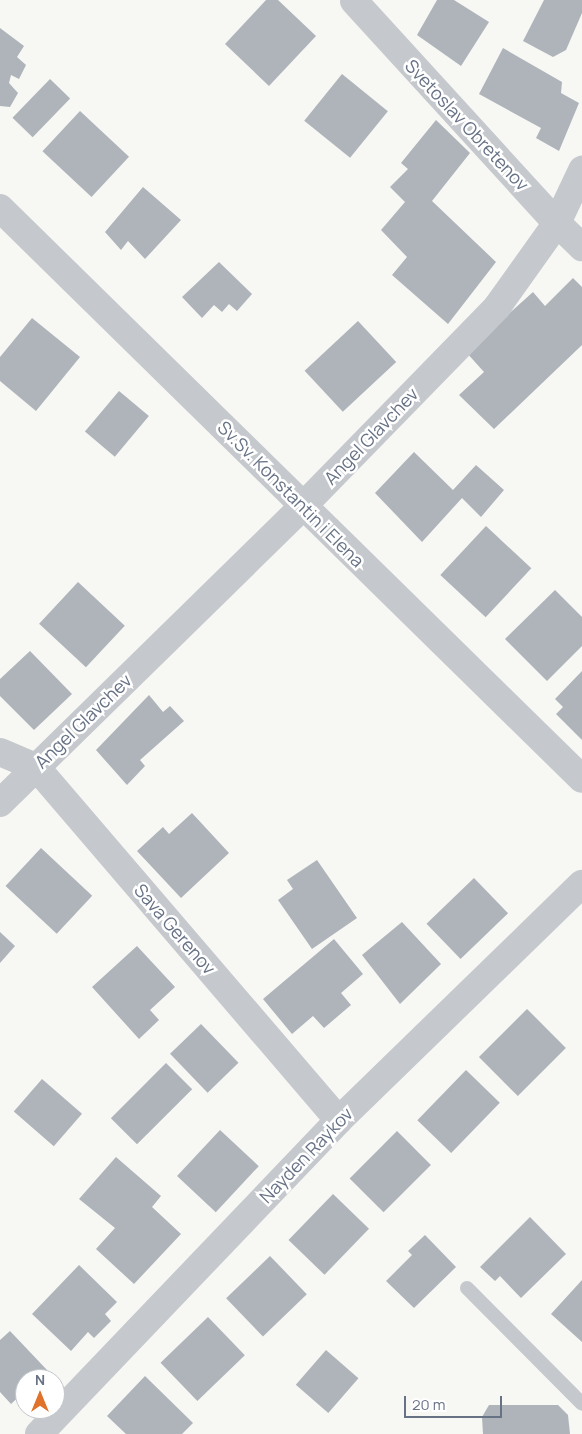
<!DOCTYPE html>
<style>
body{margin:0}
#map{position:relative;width:582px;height:1434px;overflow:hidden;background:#f7f7f4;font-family:Manrope,sans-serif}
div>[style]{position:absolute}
.building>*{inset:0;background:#aeb4ba;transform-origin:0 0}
.service>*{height:14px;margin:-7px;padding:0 7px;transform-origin:7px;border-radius:7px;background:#c5c8cc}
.minor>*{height:28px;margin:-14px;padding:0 14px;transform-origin:14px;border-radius:14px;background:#c5c8cc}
.tertiary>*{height:28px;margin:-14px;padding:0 14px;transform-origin:14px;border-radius:14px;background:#c5c8cc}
span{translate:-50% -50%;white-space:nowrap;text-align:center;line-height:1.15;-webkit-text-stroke:5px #fff;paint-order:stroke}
.street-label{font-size:18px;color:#677285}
.north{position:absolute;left:15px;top:1369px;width:50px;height:50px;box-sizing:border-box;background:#fff;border:1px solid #c2c7ce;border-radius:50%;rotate:0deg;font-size:14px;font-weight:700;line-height:20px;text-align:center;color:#677285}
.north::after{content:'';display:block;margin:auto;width:18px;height:22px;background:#e0722b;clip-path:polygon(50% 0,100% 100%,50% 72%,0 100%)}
.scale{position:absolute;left:404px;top:1396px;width:98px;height:22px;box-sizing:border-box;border:2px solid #677285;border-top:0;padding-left:6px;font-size:15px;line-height:18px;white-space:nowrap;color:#677285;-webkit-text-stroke:4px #fff;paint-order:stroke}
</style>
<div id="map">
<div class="building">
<div style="clip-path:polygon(266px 0,278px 0,316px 36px,269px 86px,225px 44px)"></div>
<div style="clip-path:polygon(437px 0,454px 0,489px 22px,461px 66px,417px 35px)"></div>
<div style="clip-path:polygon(544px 0,582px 0,582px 13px,566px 50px,553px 57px,523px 41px)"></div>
<div style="clip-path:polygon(0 28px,24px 46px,17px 57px,26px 65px,19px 79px,11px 75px,9px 83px,18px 93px,10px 107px,0 106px)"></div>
<div style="clip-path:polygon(503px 48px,562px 82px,561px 93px,579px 103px,559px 151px,536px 138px,541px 128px,479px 94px)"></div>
<div style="left:342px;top:74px;width:59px;height:60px;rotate:39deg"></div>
<div style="left:50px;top:79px;width:28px;height:54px;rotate:44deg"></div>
<div style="left:80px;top:111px;width:67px;height:55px;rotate:43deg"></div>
<div style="clip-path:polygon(436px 120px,470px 153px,432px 201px,496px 262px,448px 324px,392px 275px,407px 257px,381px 230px,405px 202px,390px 187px,408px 169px,401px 163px)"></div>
<div style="clip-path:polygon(143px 187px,181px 220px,145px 259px,128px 241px,121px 250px,105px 232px)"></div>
<div style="clip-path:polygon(219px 262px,252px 294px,237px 311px,229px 304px,222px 312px,214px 305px,202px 318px,182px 297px)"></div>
<div style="clip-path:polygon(573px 278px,582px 287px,582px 345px,494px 429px,459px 395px,484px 372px,466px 352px,533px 292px,545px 306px)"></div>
<div style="clip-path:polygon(32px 318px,80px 357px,36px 411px,0 381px,0 357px)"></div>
<div style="left:358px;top:321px;width:56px;height:73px;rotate:47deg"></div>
<div style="left:119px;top:391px;width:39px;height:53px;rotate:40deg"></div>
<div style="clip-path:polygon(414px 452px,453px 490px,476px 465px,504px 490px,481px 517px,462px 498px,422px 542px,375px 493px)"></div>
<div style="left:486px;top:526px;width:62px;height:67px;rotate:43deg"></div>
<div style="left:78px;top:582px;width:64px;height:57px;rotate:43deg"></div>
<div style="clip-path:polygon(555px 590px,582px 617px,582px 646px,547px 681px,505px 639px)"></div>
<div style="clip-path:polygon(30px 651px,72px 694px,34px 730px,0 696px,0 679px)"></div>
<div style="clip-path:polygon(582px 671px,582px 740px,556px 714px,563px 707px,555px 699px)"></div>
<div style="clip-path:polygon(149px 695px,163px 712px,170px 706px,184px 721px,140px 760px,145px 766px,127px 785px,96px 750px)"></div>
<div style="clip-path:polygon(192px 813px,229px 853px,181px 898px,137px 851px,163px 827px,169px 834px)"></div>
<div style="left:41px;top:848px;width:70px;height:52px;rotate:43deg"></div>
<div style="clip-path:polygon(317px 860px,357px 918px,312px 949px,278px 900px,293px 889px,287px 880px)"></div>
<div style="left:474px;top:878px;width:49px;height:66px;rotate:46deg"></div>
<div style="clip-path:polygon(402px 922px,441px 964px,400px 1004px,362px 955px)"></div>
<div style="clip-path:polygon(0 932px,15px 946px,0 963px)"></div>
<div style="clip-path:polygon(334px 939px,363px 974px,341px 993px,351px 1005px,324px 1028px,313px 1016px,292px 1034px,263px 999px)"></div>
<div style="clip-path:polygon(137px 946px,175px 987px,150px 1010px,159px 1020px,139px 1039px,92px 987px)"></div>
<div style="left:527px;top:1009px;width:55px;height:68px;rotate:45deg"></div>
<div style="left:201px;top:1024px;width:54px;height:43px;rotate:46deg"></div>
<div style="left:166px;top:1063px;width:37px;height:78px;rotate:45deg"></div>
<div style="left:466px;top:1070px;width:47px;height:70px;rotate:44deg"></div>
<div style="left:42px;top:1079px;width:53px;height:43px;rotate:41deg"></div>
<div style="left:220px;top:1130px;width:53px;height:63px;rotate:43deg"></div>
<div style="left:397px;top:1131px;width:48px;height:67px;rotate:45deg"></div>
<div style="clip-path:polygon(116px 1157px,161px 1196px,152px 1207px,181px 1234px,134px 1284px,96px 1249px,115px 1228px,79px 1199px)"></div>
<div style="left:333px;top:1194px;width:50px;height:64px;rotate:44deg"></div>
<div style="clip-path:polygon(530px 1217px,566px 1254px,521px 1298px,500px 1276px,495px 1281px,480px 1267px)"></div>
<div style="clip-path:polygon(425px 1235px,456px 1267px,414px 1308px,386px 1281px,412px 1255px,408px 1251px)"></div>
<div style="left:270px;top:1256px;width:53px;height:61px;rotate:46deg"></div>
<div style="clip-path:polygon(79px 1265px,117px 1302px,105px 1314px,111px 1321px,94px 1338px,88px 1332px,71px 1351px,32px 1314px)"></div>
<div style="clip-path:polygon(582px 1280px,582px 1342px,551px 1314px)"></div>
<div style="left:208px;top:1317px;width:53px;height:66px;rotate:46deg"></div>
<div style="clip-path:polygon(10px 1331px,47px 1370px,38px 1379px,25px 1379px,25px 1391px,11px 1404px,0 1392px,0 1340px)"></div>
<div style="left:326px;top:1350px;width:43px;height:46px;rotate:41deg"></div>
<div style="clip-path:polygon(145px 1376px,193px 1423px,182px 1434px,126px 1434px,107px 1416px)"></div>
<div style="clip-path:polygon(489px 1405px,558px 1405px,568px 1415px,570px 1434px,483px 1434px,482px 1417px)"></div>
</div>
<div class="service">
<div style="left:467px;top:1288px;width:163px;rotate:45.2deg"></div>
</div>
<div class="minor">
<div style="left:354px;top:1px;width:301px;rotate:47.6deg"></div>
<div style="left:557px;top:223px;width:35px;rotate:44deg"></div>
<div style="left:0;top:752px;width:39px;rotate:23deg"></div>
<div style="left:36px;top:767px;width:465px;rotate:49.4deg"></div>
<div style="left:0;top:803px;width:424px;rotate:-44.4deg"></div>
<div style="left:303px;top:506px;width:278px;rotate:-45.7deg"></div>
<div style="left:497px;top:307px;width:103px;rotate:-54.5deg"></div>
<div style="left:557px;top:223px;width:59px;rotate:-64.7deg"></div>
<div style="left:39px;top:1434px;width:434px;rotate:-46.3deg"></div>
<div style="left:339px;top:1120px;width:339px;rotate:-44.2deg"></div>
</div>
<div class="tertiary">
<div style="left:0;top:208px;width:815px;rotate:44.45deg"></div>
</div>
<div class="street-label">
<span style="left:467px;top:125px;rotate:47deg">Svetoslav Obretenov</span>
<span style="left:371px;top:436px;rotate:-46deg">Angel Glavchev</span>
<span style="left:291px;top:494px;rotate:45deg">Sv.Sv. Konstantin i Elena</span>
<span style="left:83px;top:721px;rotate:-44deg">Angel Glavchev</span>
<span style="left:175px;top:929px;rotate:49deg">Sava Gerenov</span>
<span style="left:306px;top:1155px;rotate:-46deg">Nayden Raykov</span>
</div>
<div class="north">N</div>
<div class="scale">20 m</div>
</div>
